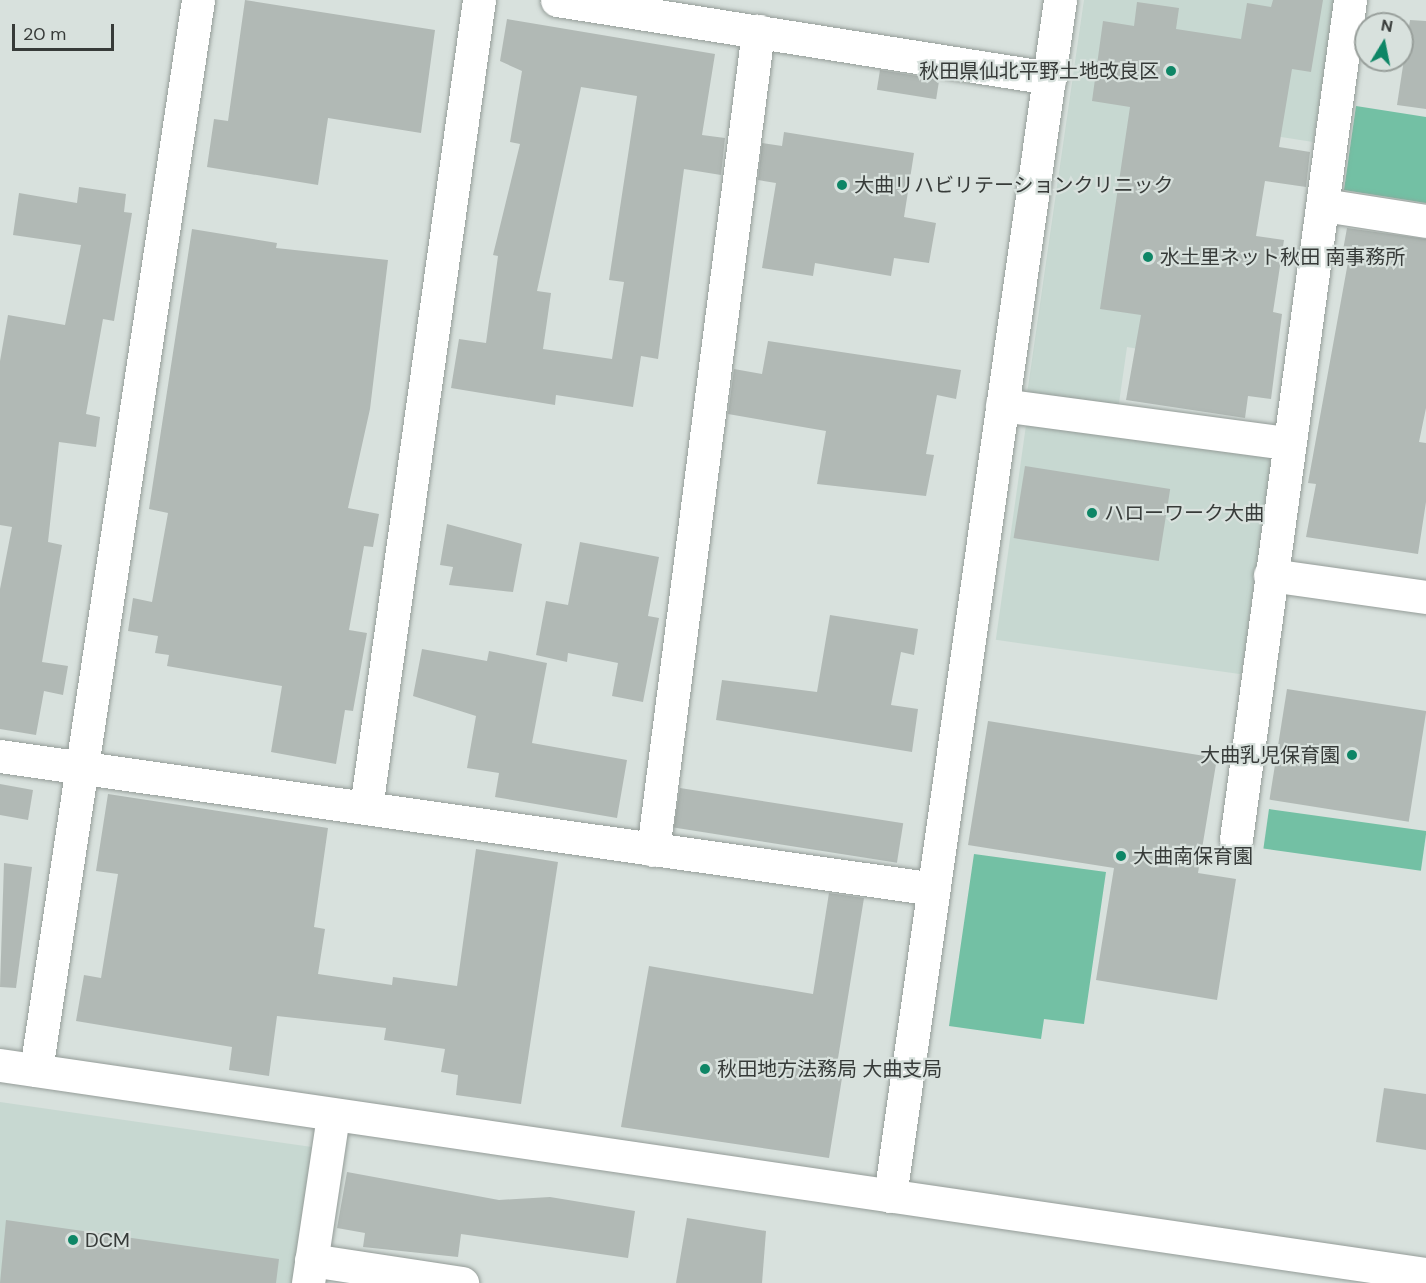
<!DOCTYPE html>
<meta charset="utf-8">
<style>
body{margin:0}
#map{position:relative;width:1426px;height:1283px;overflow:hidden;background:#d8e1dd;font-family:"DM Sans","Noto Sans JP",sans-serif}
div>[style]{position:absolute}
.built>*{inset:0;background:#c7d8d1;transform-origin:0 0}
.green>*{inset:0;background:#73c0a4;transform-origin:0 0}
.building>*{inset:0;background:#b1b9b5;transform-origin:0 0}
.roads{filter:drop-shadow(0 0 2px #949c98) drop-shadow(0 0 2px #949c98)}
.minor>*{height:33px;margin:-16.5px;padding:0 16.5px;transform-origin:16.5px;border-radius:16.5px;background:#fff}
.tertiary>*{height:33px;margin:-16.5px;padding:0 16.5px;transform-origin:16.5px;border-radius:16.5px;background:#fff}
.dots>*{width:16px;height:16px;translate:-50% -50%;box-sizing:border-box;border:3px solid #d8e1dd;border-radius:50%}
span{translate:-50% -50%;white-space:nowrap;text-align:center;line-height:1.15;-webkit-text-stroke:4.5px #d8e1dd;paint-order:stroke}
.poi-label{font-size:20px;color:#373b39}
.right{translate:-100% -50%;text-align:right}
.left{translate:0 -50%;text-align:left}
.north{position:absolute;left:1354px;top:12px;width:60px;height:60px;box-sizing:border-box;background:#d8e1dd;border:2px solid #989f9b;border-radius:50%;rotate:10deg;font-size:16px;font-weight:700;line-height:24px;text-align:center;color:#373b39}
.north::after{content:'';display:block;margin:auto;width:21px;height:27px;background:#0e8666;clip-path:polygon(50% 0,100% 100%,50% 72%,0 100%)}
.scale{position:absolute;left:12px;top:24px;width:102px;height:27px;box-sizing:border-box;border:3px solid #373b39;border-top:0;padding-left:8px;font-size:18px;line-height:21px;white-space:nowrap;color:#373b39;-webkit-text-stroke:4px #d8e1dd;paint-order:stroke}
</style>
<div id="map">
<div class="built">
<div style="clip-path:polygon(1084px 0,1336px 0,1313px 142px,1216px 127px,1180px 356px,1127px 347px,1118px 410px,1027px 394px)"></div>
<div style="left:1027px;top:418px;width:248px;height:224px;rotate:8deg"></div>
<div style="clip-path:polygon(0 1102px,312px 1147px,292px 1283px,0 1283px)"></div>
</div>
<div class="green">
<div style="clip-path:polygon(1356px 106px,1426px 117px,1426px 203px,1344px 190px)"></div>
<div style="left:1269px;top:809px;width:159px;height:40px;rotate:8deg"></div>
<div style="clip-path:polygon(974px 854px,1106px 872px,1084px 1024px,1044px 1019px,1041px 1039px,949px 1026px)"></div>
</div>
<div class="building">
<div style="clip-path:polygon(245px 0,435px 30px,421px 133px,328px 118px,318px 185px,207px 167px,214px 119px,228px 121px)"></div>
<div style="clip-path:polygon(1273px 0,1323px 0,1311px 72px,1292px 69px,1279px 147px,1310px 152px,1306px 187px,1265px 181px,1256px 236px,1284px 240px,1273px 312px,1282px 314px,1271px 399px,1248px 396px,1245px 418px,1126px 400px,1141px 315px,1100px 309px,1130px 107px,1092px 101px,1103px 21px,1134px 26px,1137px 2px,1179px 8px,1176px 29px,1241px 39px,1247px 3px,1271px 7px)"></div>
<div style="clip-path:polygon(evenodd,507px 19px,715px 54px,702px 135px,725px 138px,721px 175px,684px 169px,658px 359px,641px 356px,633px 407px,556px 395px,555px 405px,451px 388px,459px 339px,486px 343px,498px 256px,493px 255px,520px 144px,510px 142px,522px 71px,500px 61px,507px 19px,581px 87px,637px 96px,609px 280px,624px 282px,612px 359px,543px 349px,551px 293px,537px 291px,581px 87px)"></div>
<div style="clip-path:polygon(1410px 20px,1426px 21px,1426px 109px,1397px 105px)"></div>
<div style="left:880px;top:70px;width:60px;height:20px;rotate:9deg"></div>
<div style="clip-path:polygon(784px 132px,914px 153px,904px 217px,936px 223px,929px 263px,894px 258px,891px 276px,815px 263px,813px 276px,762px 268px,776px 183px,758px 180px,762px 143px,782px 146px)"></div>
<div style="clip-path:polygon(79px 187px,126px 194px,124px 212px,132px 213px,114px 321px,103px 319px,86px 414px,100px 417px,96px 447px,59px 442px,48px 542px,62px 545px,42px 662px,68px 666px,63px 695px,44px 691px,36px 735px,0 729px,0 589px,12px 527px,0 525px,0 361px,8px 315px,65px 325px,81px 245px,13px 235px,19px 193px,77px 203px)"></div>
<div style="clip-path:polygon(1347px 228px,1426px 239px,1426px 408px,1419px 442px,1426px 443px,1426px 502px,1418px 554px,1306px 537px,1316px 484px,1308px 483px,1350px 251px,1343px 250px)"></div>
<div style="clip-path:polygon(192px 229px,277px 243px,276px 248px,388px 260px,370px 409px,348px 508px,379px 514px,373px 547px,364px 546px,349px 630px,367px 633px,353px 711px,345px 710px,336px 764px,271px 752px,282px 686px,167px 666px,169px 655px,155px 653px,158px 636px,128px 631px,133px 598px,152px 602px,168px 513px,149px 509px)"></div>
<div style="clip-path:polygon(768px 341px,961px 370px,956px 399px,937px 395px,926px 454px,934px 455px,926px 496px,817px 484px,826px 431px,728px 414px,734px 369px,762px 374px)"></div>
<div style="left:1025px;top:466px;width:147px;height:73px;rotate:9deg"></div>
<div style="clip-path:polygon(447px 524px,522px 544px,513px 592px,449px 585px,453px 567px,440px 565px)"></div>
<div style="clip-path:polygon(580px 542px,659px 557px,648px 616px,659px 618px,643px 702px,612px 696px,618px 663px,568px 653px,567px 662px,536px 655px,546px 601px,568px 605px)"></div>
<div style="clip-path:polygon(830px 615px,918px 629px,914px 655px,901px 652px,891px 705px,918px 709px,912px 752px,716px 720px,722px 680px,817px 692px)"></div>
<div style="clip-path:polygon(422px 649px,487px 661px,489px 651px,547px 663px,532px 743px,627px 760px,617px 818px,495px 797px,499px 773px,467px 768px,476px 716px,413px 696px)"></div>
<div style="left:1287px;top:689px;width:141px;height:112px;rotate:9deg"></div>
<div style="clip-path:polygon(988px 721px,1217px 758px,1198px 873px,1236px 879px,1217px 1000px,1096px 980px,1114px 868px,968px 845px)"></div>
<div style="clip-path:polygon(0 784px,33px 790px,28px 820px,0 815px)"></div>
<div style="left:680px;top:788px;width:226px;height:40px;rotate:9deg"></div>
<div style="clip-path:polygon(108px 794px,328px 828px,314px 927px,325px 929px,318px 974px,392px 985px,393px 977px,457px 986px,476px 849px,558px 862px,521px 1104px,456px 1095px,458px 1075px,441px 1072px,445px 1049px,384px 1040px,386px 1028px,277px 1016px,269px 1076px,229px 1070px,232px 1047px,76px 1021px,84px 975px,101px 978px,118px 874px,96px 871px)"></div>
<div style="clip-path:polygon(4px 863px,32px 867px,16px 988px,0 987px)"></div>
<div style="clip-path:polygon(829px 893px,864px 898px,835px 1077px,842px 1078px,829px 1158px,621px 1127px,649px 966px,813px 994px)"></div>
<div style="clip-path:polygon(1384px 1088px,1426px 1094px,1426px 1150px,1376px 1142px)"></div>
<div style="clip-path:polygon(347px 1172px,499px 1200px,550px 1197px,635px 1211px,628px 1258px,461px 1234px,458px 1257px,363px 1247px,365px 1233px,337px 1228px)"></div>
<div style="clip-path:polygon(687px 1218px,766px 1231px,762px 1283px,676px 1283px)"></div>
<div style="clip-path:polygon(6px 1220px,279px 1259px,276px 1283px,0 1283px)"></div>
</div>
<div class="roads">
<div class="minor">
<div style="left:557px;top:0;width:499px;rotate:9deg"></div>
<div style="left:1324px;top:205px;width:103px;rotate:8.9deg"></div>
<div style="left:1002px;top:405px;width:288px;rotate:7.6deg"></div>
<div style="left:1270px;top:575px;width:158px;rotate:8deg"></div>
<div style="left:0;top:756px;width:943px;rotate:8.1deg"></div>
<div style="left:366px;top:808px;width:816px;rotate:-82.04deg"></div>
<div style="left:1236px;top:839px;width:847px;rotate:-82.26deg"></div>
<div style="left:653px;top:850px;width:826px;rotate:-82.69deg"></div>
<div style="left:0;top:1065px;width:1441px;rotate:8.34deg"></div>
<div style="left:36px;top:1070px;width:1082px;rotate:-81.39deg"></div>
<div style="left:311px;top:1260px;width:153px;rotate:8.7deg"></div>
<div style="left:308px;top:1283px;width:170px;rotate:-81.5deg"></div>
</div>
<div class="tertiary">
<div style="left:890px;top:1196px;width:1208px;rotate:-81.91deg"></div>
</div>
</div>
<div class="dots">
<div style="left:1171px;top:71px;background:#0e8666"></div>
<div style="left:842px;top:185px;background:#0e8666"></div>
<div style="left:1148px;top:257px;background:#0e8666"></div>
<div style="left:1092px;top:513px;background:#0e8666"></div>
<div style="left:1352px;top:755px;background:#0e8666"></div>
<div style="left:1121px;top:856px;background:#0e8666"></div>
<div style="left:705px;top:1069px;background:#0e8666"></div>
<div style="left:73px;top:1240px;background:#0e8666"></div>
</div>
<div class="poi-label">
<span class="right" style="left:1159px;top:71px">秋田県仙北平野土地改良区</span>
<span class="left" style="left:854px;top:185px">大曲リハビリテーションクリニック</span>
<span class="left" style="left:1160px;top:257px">水土里ネット秋田 南事務所</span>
<span class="left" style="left:1104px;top:513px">ハローワーク大曲</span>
<span class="right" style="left:1340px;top:755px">大曲乳児保育園</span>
<span class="left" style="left:1133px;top:856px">大曲南保育園</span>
<span class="left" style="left:717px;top:1069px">秋田地方法務局 大曲支局</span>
<span class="left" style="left:85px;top:1240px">DCM</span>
</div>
<div class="north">N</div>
<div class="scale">20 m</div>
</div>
